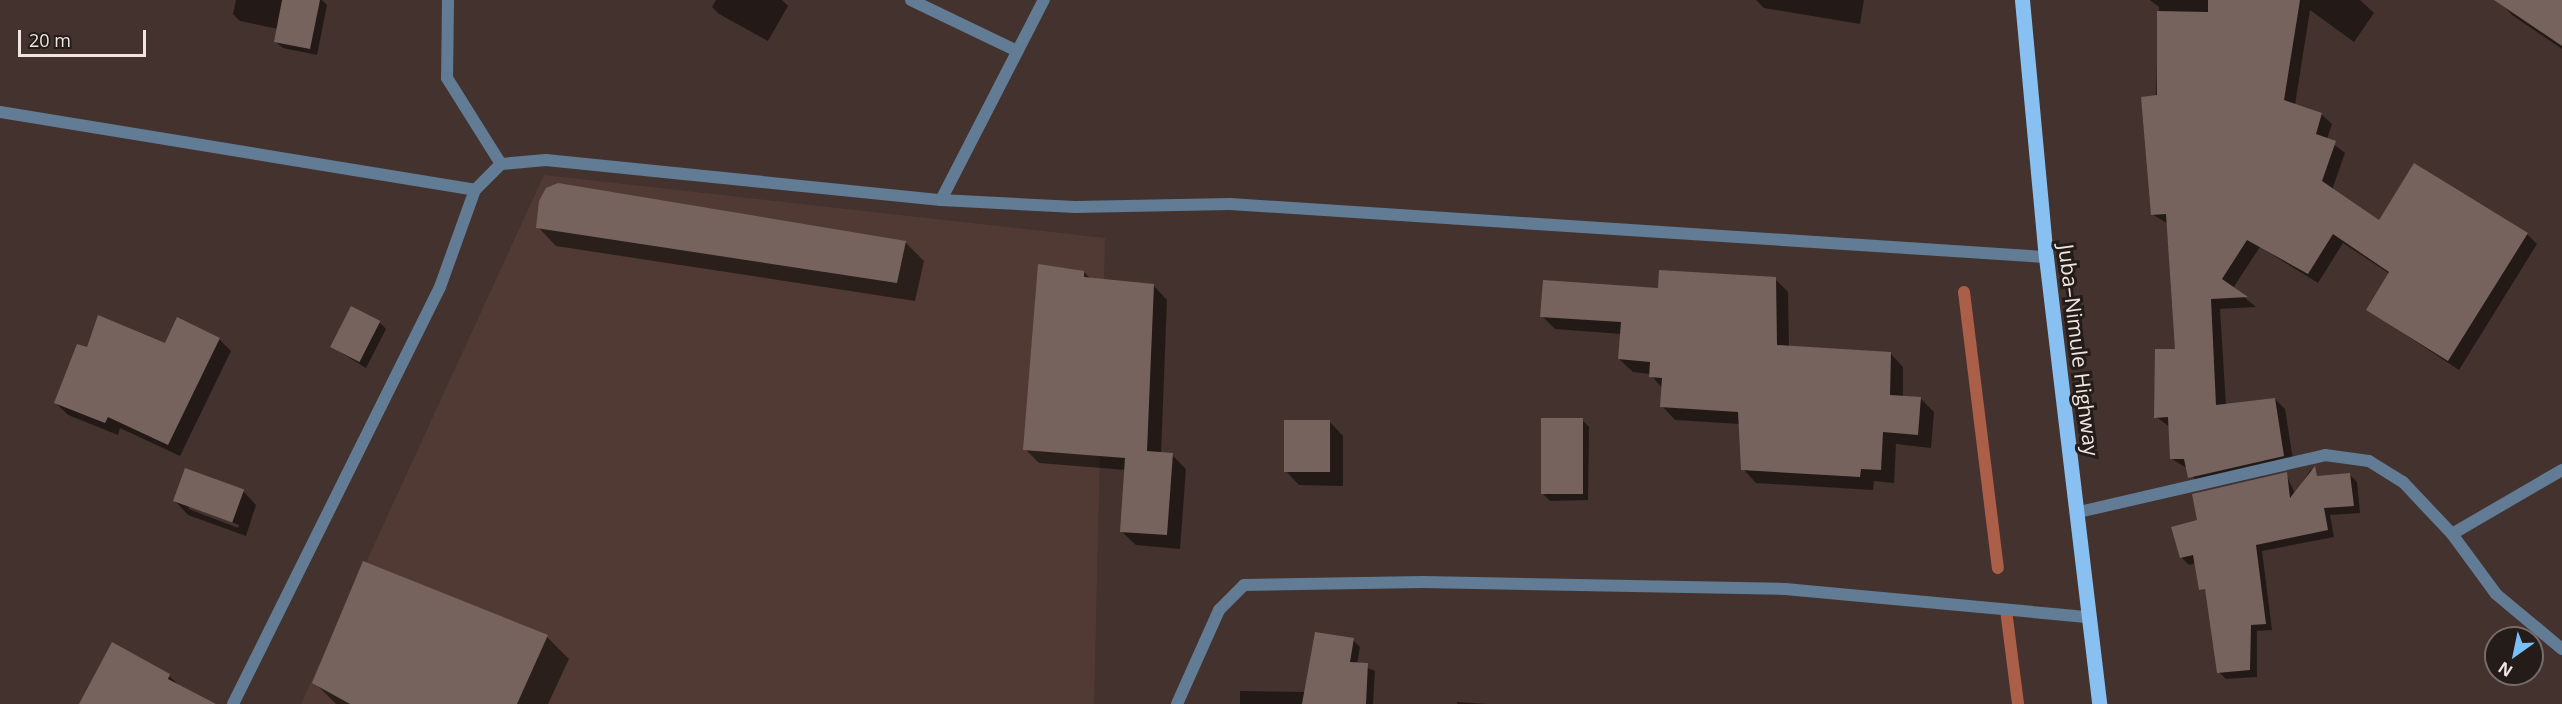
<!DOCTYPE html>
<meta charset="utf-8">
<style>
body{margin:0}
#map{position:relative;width:2562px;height:704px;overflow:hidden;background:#43322d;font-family:"Open Sans",sans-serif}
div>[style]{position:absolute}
.built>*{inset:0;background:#513a34}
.shadow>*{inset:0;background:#0007}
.stream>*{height:12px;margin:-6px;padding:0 6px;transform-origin:6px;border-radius:6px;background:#ab5e48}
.building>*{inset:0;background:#76635e;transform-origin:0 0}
.service>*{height:12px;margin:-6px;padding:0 6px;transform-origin:6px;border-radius:6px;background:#617c94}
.minor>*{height:12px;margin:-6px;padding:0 6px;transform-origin:6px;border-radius:6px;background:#617c94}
.primary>*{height:15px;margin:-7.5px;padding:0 7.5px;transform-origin:7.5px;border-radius:7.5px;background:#88c1f1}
span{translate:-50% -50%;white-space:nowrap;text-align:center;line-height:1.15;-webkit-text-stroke:6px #231c19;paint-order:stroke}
.street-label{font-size:21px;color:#f1e5e2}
.north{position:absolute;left:2484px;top:626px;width:60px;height:60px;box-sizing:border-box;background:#231c19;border:2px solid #756c69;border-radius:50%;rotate:213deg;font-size:16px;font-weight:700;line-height:24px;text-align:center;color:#f1e5e2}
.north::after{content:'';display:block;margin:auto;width:21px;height:27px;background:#79bff8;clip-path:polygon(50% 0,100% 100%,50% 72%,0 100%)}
.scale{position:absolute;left:18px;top:30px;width:128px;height:27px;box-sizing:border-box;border:3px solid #f1e5e2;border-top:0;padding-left:8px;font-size:18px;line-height:21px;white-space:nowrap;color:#f1e5e2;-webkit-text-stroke:4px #231c19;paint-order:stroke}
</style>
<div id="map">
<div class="built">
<div style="clip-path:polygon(544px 175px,1105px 238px,1094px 704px,301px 704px)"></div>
</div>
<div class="shadow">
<div style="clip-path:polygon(236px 0,322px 0,327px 5px,317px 55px,283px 48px,276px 42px,278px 29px,240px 21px,233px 14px)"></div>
<div style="clip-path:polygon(716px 0,782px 0,788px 6px,768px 41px,719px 14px,712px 7px)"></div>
<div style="clip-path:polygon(1756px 0,1864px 0,1860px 24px,1764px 8px)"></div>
<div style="clip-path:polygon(2150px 0,2360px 0,2374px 13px,2354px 42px,2310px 10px,2295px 105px,2321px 114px,2332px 124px,2327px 139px,2345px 153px,2332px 190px,2380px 222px,2527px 234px,2537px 244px,2459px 370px,2368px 310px,2390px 274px,2343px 243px,2318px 283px,2260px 247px,2233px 288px,2256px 307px,2220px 309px,2226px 405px,2275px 399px,2285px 409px,2294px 466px,2200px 488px,2188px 469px,2172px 459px,2170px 427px,2156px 417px,2177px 351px,2168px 224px,2152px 214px,2159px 7px)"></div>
<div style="clip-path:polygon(2499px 0,2562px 0,2562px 49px,2512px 15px)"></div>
<div style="clip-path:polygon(538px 227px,905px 242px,924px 261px,915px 301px,556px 246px)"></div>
<div style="clip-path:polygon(1084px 272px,1091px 279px,1153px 285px,1167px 300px,1161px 454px,1172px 455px,1186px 469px,1180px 549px,1136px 545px,1121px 531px,1126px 470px,1039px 463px,1025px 449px)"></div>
<div style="clip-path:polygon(1775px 279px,1788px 292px,1789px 347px,1890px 353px,1903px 367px,1903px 398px,1921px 399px,1934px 412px,1931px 448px,1896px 444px,1894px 483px,1874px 481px,1873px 490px,1756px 483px,1743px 469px,1740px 424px,1675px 420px,1662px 406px,1663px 389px,1650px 374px,1633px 372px,1619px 359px,1622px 334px,1555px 329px,1542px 316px,1659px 290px)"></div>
<div style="clip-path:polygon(379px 322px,386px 329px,366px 368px,332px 347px)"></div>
<div style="clip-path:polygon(219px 339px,231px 351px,180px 456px,120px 428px,118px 435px,68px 415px,56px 403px,88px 349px)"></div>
<div style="clip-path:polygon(1582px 420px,1589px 427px,1588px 500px,1550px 501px,1543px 494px)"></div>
<div style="clip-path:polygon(1330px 422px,1343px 436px,1343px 486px,1299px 485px,1286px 471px)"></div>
<div style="clip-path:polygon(2311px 469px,2319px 478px,2350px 475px,2357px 482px,2360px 513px,2330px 515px,2334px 537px,2262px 551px,2272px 630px,2257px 631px,2257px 677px,2226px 679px,2219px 672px,2207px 596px,2196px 563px,2189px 565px,2182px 558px,2199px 521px,2286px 474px,2295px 494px)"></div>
<div style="clip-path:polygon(evenodd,243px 491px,256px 505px,246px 536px,188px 515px,175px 501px,243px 491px,189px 506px,239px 525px,238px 528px,189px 509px,189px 506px)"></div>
<div style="clip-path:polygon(547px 637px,569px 659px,548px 704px,336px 704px,314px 682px)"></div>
<div style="clip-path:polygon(1353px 640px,1360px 647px,1357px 664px,1375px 671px,1373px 704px,1240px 704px,1240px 691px,1306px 692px)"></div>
<div style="clip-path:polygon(169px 676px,183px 689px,176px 704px,81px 704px)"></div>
<div style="clip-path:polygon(1457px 702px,1487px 704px,1457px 704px)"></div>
</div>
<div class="stream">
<div style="left:1964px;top:292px;width:278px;rotate:83deg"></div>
<div style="left:2006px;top:610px;width:95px;rotate:82.7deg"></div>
</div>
<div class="building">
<div style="clip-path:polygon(282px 0,320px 0,310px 49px,274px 42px)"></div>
<div style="clip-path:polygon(2208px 0,2300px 0,2284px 100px,2322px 113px,2316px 134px,2336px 141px,2322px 181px,2379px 220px,2414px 163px,2528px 233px,2448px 361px,2366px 310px,2389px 272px,2333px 234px,2308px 274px,2247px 240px,2222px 279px,2248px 297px,2211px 299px,2216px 405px,2275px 398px,2284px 456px,2188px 478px,2184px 459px,2170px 459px,2168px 417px,2154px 418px,2155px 349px,2175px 349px,2166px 214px,2151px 215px,2141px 97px,2157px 95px,2157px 11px,2208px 12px)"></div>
<div style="clip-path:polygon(2494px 0,2562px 0,2562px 46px)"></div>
<div style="clip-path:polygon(558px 183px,906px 241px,897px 283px,536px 228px,539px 201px,546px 188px)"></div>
<div style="clip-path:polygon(1038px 264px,1084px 271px,1084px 277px,1154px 284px,1147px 451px,1173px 453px,1167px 535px,1120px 532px,1125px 458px,1023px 450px)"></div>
<div style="clip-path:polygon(1659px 270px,1776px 277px,1777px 345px,1891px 352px,1890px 395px,1921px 397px,1918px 435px,1883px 432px,1881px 470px,1861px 469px,1860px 477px,1741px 470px,1738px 412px,1660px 407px,1662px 378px,1649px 377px,1650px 362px,1618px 359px,1621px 322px,1540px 317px,1543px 280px,1658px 288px)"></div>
<div style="left:351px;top:306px;width:33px;height:46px;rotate:27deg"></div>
<div style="clip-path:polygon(98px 315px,165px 343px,177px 317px,220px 338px,168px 445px,108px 417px,105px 423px,54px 403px,77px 344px,87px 347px)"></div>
<div style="left:1541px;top:418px;width:42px;height:76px"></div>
<div style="left:1284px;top:420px;width:46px;height:52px"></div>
<div style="clip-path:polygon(2315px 466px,2317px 476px,2350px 473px,2354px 506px,2324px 508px,2328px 530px,2256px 545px,2266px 624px,2251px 625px,2250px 670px,2217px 673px,2205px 589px,2199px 590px,2193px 555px,2180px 558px,2171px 527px,2197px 520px,2192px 494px,2287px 472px,2290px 498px)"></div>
<div style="left:185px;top:468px;width:63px;height:35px;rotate:20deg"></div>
<div style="clip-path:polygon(363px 561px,548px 635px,517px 704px,350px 704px,312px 683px)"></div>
<div style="clip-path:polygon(1315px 632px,1354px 638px,1350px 662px,1368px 663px,1366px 704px,1302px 704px)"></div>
<div style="clip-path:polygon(112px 642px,170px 674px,168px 679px,216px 704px,79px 704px)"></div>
</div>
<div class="service">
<div style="left:1177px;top:704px;width:103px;rotate:-65.9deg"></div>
<div style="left:1219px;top:610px;width:35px;rotate:-45deg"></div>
<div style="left:1244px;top:585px;width:179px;rotate:-1deg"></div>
<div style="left:1423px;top:582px;width:362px;rotate:1.1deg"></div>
<div style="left:1785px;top:589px;width:305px;rotate:5.3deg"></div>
</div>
<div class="minor">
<div style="left:448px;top:0;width:78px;rotate:90.7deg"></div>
<div style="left:447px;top:78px;width:102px;rotate:57.9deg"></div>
<div style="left:911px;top:0;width:118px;rotate:25.7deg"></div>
<div style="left:0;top:112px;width:481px;rotate:9.3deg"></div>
<div style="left:941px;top:200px;width:225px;rotate:-62.8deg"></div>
<div style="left:2079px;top:512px;width:253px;rotate:-13deg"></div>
<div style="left:2325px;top:455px;width:44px;rotate:7.8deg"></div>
<div style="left:2369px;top:461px;width:40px;rotate:32deg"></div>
<div style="left:2403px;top:482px;width:71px;rotate:46.7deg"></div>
<div style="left:2452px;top:534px;width:74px;rotate:53.7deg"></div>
<div style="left:2496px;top:594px;width:86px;rotate:39.8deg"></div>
<div style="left:2452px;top:534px;width:127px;rotate:-30.2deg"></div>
<div style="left:233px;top:704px;width:466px;rotate:-63.6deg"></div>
<div style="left:440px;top:287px;width:103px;rotate:-70.2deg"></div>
<div style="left:475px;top:190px;width:37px;rotate:-45deg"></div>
<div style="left:501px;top:164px;width:45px;rotate:-5.1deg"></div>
<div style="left:546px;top:160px;width:397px;rotate:5.8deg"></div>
<div style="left:941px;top:200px;width:134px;rotate:3deg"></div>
<div style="left:1075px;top:207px;width:155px;rotate:-1.1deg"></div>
<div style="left:1230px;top:204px;width:818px;rotate:3.72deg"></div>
</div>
<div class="primary">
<div style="left:2022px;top:0;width:258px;rotate:84.7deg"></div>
<div style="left:2046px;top:257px;width:450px;rotate:83.2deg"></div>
</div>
<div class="street-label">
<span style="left:2079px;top:350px;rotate:83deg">Juba–Nimule Highway</span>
</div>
<div class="north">N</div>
<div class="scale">20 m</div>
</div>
